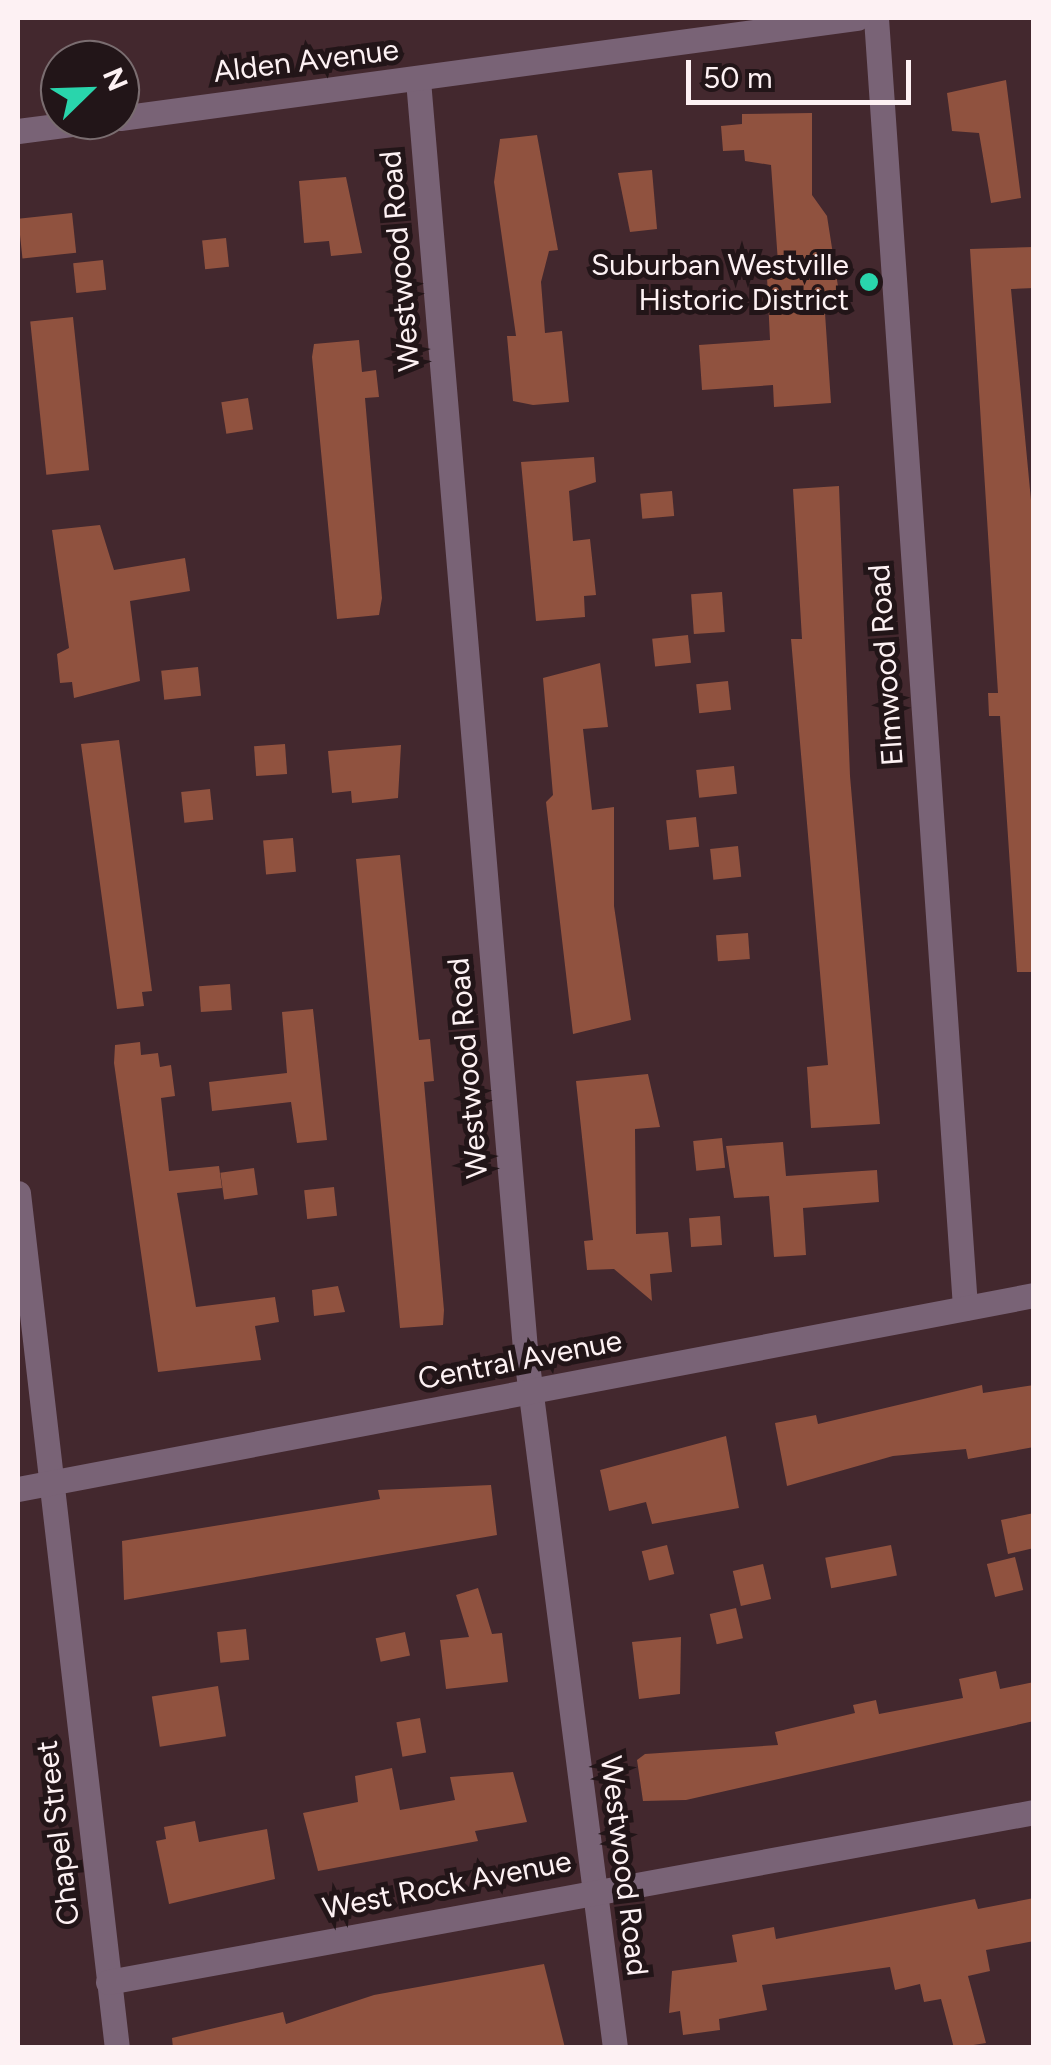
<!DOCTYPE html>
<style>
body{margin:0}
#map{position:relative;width:1051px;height:2065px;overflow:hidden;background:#43282e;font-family:Figtree,sans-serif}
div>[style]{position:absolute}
.building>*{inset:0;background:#90523f;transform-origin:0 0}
.minor>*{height:25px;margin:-12.5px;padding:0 12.5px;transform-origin:12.5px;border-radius:12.5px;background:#796376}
.dots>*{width:28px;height:28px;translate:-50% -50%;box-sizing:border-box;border:5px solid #221518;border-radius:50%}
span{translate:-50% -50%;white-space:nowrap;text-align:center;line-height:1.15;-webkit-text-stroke:10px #221518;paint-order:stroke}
.street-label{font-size:30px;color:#fdf1f3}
.poi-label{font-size:30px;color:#fdf1f3}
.right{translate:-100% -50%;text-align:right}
.frame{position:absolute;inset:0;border:20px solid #fdf1f3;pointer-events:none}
.north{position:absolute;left:40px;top:40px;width:100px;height:100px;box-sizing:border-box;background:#221518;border:2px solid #7a6d70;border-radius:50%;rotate:67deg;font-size:28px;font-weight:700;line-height:40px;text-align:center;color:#fdf1f3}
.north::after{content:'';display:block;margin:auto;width:35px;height:45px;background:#29d5ac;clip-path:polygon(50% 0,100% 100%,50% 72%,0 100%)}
.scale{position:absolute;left:686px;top:60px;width:225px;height:45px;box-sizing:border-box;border:5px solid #fdf1f3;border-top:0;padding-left:12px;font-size:30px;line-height:35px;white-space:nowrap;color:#fdf1f3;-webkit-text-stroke:8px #221518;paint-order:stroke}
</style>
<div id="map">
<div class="building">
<div style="clip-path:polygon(1006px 80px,1021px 198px,991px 203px,979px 133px,952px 131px,947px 93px)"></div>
<div style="clip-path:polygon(812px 113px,812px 195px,827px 216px,842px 312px,825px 313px,831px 403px,774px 407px,773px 385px,702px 390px,699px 345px,770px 340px,767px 277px,779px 276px,771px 165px,745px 161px,744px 150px,723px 151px,721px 126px,742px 124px,742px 114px)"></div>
<div style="clip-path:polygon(537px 135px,558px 250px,549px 251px,541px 282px,545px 333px,562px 331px,569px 402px,533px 405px,513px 401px,507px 336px,516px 336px,494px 182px,500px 139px)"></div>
<div style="clip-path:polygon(652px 170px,657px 229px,630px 232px,618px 173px)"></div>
<div style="clip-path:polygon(346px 177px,362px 253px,331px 256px,329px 241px,304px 243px,299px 181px)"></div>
<div style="left:72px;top:213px;width:40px;height:54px;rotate:84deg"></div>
<div style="left:226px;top:238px;width:29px;height:24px;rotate:84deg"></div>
<div style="clip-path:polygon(1034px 247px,1034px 288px,1011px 289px,1034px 532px,1034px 972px,1017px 972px,1000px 716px,989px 716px,988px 693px,998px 693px,970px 249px)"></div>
<div style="left:103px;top:260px;width:30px;height:30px;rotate:84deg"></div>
<div style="left:73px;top:317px;width:154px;height:43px;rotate:84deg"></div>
<div style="clip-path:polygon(359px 340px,362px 372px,376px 370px,379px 397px,365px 398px,382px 598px,379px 615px,337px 619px,312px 357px,314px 344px)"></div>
<div style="left:248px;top:398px;width:32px;height:27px;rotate:81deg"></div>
<div style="clip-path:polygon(594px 457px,596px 482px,569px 491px,573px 541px,590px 539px,596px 595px,584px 596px,585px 617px,536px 621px,521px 462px)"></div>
<div style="clip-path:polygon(839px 486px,850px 776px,880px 1124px,811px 1128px,807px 1067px,828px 1065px,791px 639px,802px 639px,793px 489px)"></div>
<div style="left:672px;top:491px;width:25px;height:32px;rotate:85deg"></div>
<div style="clip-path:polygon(100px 525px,114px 570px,185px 558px,190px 591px,130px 601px,140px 681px,74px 698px,72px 682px,60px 683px,57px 654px,69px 648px,52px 530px)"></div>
<div style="left:722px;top:592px;width:40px;height:31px;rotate:86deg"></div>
<div style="left:688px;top:635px;width:28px;height:36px;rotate:84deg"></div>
<div style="clip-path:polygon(600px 663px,608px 727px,583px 729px,592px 810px,614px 807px,614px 906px,631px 1020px,573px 1034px,546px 802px,553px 795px,543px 678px)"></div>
<div style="left:198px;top:667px;width:29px;height:37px;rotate:84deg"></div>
<div style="left:728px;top:681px;width:29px;height:32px;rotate:84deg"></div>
<div style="clip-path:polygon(119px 740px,152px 991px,142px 992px,144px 1006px,117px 1009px,81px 744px)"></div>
<div style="left:285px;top:744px;width:30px;height:31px;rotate:86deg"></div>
<div style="clip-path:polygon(401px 745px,398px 798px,352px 803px,351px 791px,332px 793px,328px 751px)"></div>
<div style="left:734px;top:766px;width:28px;height:38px;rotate:84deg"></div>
<div style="left:210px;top:789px;width:31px;height:29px;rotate:84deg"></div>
<div style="left:696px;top:817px;width:30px;height:30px;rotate:84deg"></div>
<div style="left:293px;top:838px;width:34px;height:30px;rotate:85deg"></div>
<div style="left:738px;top:846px;width:31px;height:28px;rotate:84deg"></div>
<div style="clip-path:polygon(400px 855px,419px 1040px,430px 1039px,434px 1081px,424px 1082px,444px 1310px,443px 1325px,400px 1328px,356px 859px)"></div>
<div style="left:748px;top:933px;width:26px;height:32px;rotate:86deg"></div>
<div style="left:230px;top:984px;width:26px;height:31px;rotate:86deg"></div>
<div style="clip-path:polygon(313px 1009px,327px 1140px,297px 1143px,291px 1102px,212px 1111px,209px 1082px,287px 1073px,282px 1012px)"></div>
<div style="clip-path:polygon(140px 1042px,141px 1055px,158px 1053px,160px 1067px,171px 1065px,175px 1096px,161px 1098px,169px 1171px,219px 1166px,222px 1188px,177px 1193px,196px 1307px,275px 1297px,279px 1322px,255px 1326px,261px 1360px,158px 1372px,114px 1063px,115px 1045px)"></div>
<div style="clip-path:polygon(648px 1074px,660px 1127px,635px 1129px,636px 1234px,668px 1232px,672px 1272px,650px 1274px,652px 1301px,614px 1269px,587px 1270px,584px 1241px,593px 1240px,576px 1081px)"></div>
<div style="left:722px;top:1138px;width:30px;height:29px;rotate:84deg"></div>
<div style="clip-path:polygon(783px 1142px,786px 1176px,877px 1170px,879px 1202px,803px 1208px,806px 1255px,774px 1257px,769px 1196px,734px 1198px,726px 1146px)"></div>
<div style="left:254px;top:1168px;width:27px;height:34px;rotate:82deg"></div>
<div style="left:334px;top:1187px;width:29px;height:30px;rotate:84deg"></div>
<div style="left:720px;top:1216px;width:29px;height:31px;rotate:86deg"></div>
<div style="clip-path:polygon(338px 1286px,345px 1312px,314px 1316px,312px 1290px)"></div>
<div style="clip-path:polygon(982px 1385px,983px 1393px,1034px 1385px,1034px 1447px,968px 1459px,966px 1449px,893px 1456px,787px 1486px,775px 1423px,816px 1415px,818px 1424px)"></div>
<div style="clip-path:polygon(726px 1436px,739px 1508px,652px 1524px,646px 1502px,609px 1511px,600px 1470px)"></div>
<div style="clip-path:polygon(491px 1485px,497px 1535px,124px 1600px,122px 1541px,380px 1499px,378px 1490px)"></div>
<div style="clip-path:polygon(1034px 1513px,1034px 1548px,1008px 1554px,1001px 1520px)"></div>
<div style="left:667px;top:1545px;width:30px;height:26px;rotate:76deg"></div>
<div style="left:891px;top:1545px;width:31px;height:67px;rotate:79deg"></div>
<div style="left:1015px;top:1557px;width:34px;height:29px;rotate:76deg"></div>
<div style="left:763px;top:1564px;width:36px;height:31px;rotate:77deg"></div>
<div style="clip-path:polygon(478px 1588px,492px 1634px,502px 1633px,508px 1682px,446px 1689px,440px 1640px,469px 1637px,456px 1595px)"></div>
<div style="left:736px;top:1608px;width:31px;height:27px;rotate:77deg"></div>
<div style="left:246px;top:1629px;width:31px;height:29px;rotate:84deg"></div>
<div style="left:405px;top:1632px;width:24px;height:30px;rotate:78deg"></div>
<div style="clip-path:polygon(681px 1637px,680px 1694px,639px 1699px,632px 1642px)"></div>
<div style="clip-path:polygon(996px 1671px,1000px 1689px,1034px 1682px,1034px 1721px,686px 1800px,643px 1801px,637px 1760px,645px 1754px,778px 1745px,775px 1732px,855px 1713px,853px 1705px,876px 1700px,879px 1714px,963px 1698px,959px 1679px)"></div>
<div style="left:218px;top:1686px;width:51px;height:67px;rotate:81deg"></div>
<div style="left:420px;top:1718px;width:35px;height:24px;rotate:80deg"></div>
<div style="clip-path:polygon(392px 1768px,400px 1810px,455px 1800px,450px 1777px,513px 1772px,527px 1822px,475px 1831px,478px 1841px,318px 1871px,303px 1813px,358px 1802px,355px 1776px)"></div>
<div style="clip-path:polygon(195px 1821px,199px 1842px,267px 1829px,275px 1879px,169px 1904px,156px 1841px,166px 1839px,164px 1827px)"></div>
<div style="clip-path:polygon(1034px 1898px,1034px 1941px,986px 1950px,990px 1971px,968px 1976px,986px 2043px,954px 2048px,941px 1999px,924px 2002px,920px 1984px,895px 1990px,890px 1967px,762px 1985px,767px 2010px,719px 2019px,720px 2030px,683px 2035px,680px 2011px,669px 2013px,672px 1971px,737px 1962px,732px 1935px,774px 1927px,776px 1939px,975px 1899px,978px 1909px)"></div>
<div style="clip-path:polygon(544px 1964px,565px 2048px,173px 2048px,172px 2038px,283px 2012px,286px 2024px,374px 1995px)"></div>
</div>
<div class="minor">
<div style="left:876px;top:18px;width:1293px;rotate:86.05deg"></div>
<div style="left:418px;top:80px;width:1273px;rotate:85.18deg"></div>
<div style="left:525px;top:1348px;width:706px;rotate:82.67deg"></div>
<div style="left:120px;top:118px;width:744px;rotate:-7.73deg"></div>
<div style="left:18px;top:131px;width:86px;rotate:-7.4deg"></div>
<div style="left:18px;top:1193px;width:861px;rotate:83.4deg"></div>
<div style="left:18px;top:1489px;width:1034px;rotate:-10.81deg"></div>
<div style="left:108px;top:1982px;width:941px;rotate:-10.4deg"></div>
</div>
<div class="dots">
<div style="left:869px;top:282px;background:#29d5ac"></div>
</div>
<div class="street-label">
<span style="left:306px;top:61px;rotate:-7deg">Alden Avenue</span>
<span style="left:400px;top:261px;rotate:-95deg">Westwood Road</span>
<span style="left:886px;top:665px;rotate:-94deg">Elmwood Road</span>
<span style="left:468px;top:1068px;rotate:-95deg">Westwood Road</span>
<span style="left:520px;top:1360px;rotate:-11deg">Central Avenue</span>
<span style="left:58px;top:1833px;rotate:-97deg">Chapel Street</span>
<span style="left:624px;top:1866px;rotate:83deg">Westwood Road</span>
<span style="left:447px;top:1885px;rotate:-11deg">West Rock Avenue</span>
</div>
<div class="poi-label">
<span class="right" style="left:849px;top:282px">Suburban Westville<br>Historic District</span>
</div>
<div class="frame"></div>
<div class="north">N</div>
<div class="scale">50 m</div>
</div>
